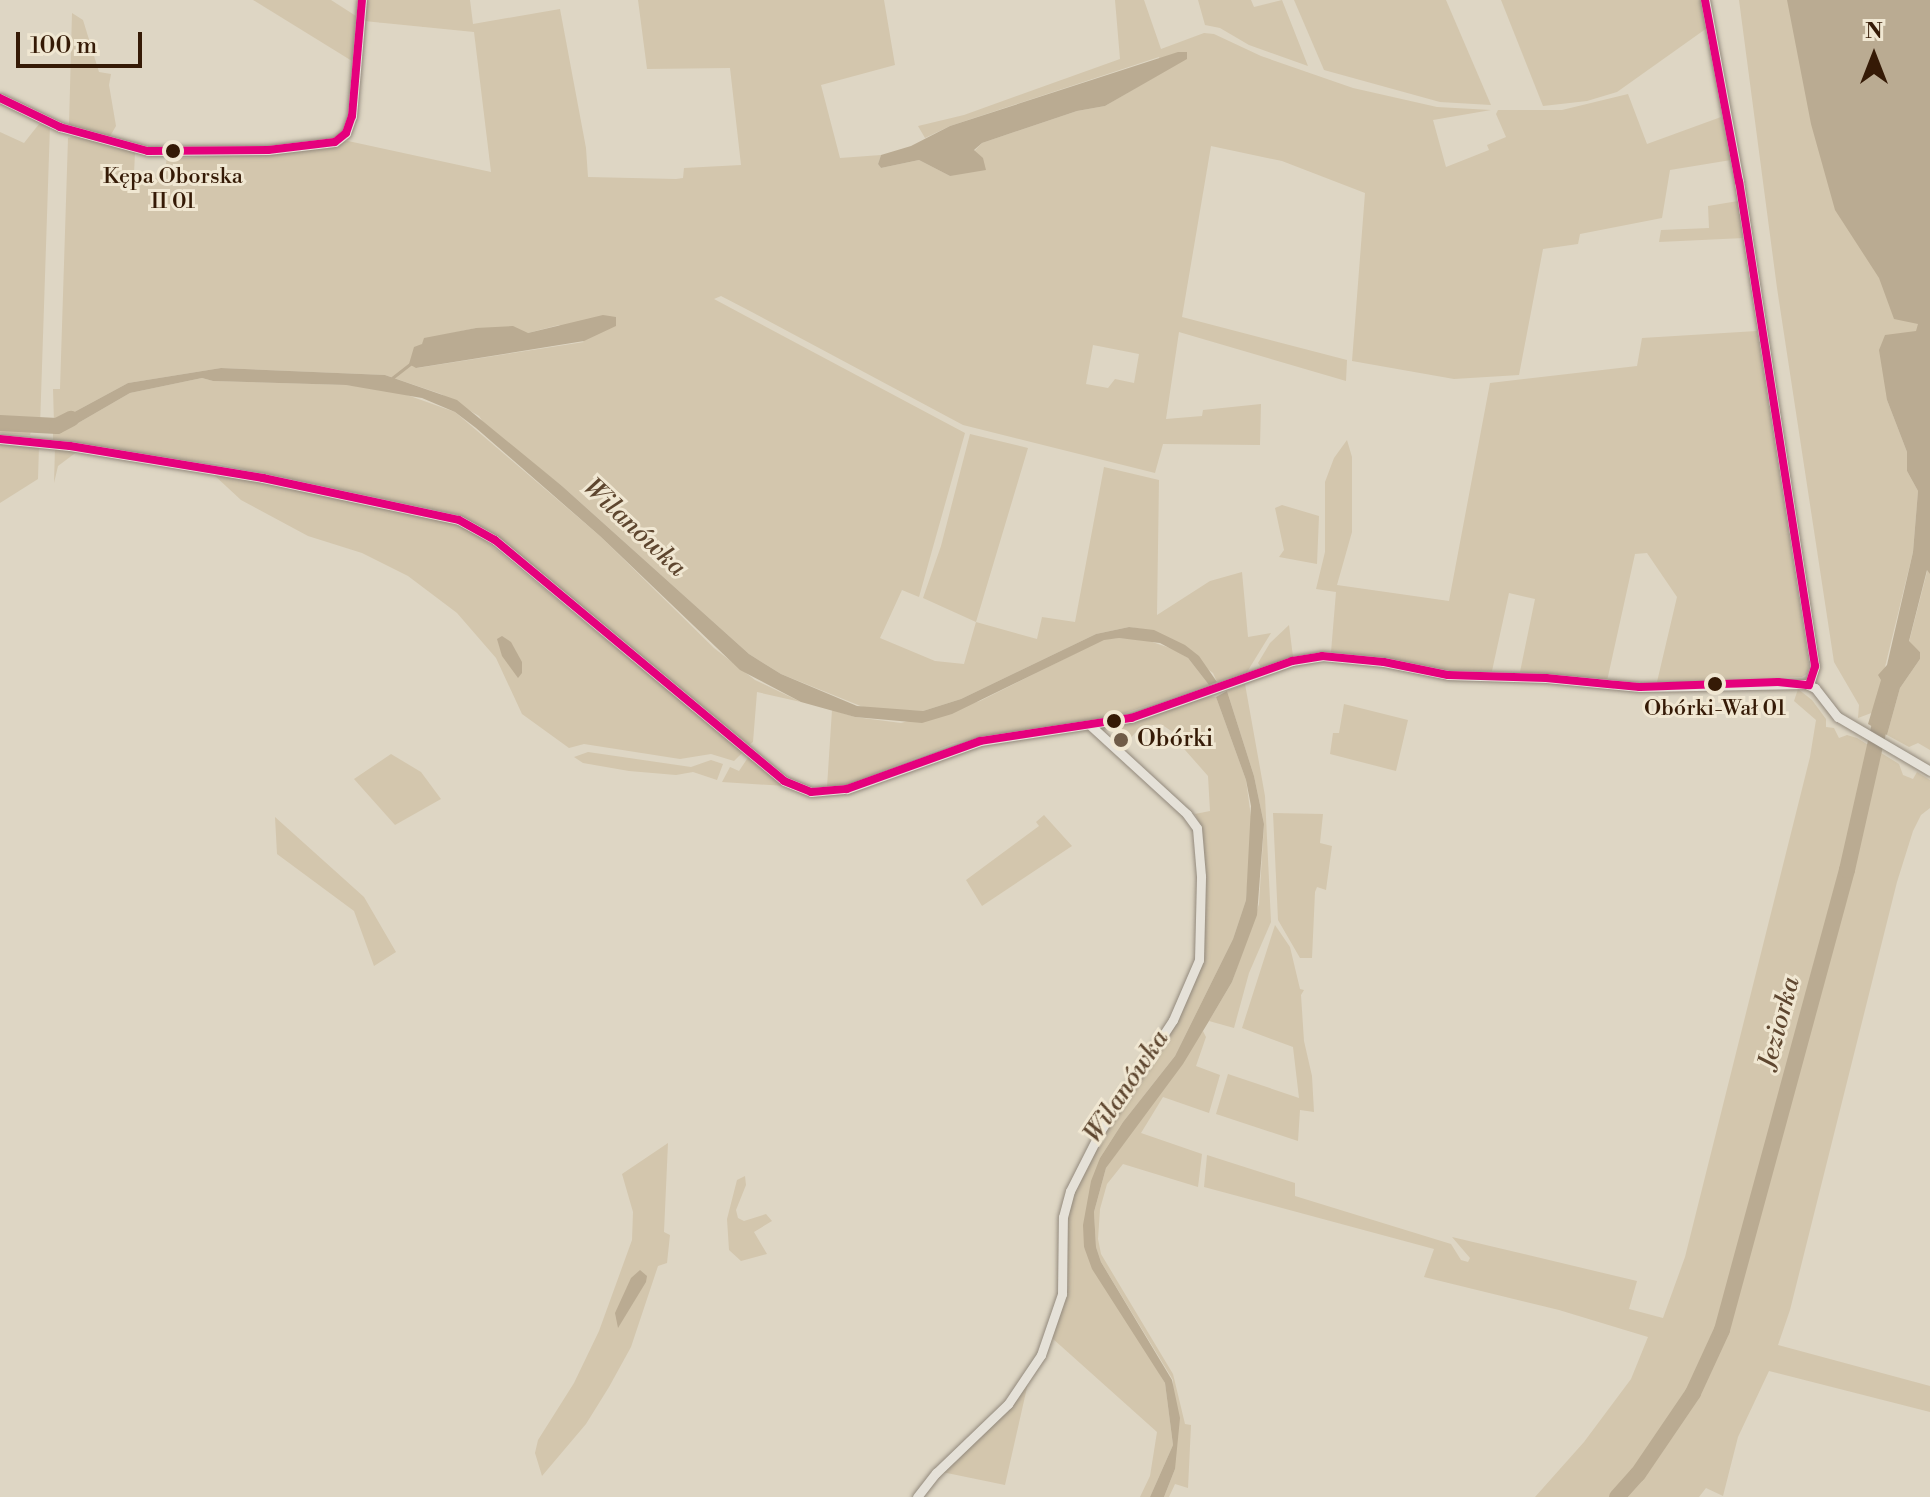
<!DOCTYPE html>
<meta charset="utf-8">
<style>
body{margin:0}
#map{position:relative;width:1930px;height:1497px;overflow:hidden;background:#ded6c4;font-family:"Libre Bodoni",serif}
div>[style]{position:absolute}
.green>*{inset:0;background:#d3c6ad}
.water>*{inset:0;background:#baab92}
.stream>*{height:3px;margin:-1.5px;padding:0 1.5px;transform-origin:1.5px;border-radius:1.5px;background:#baab92}
.river>*{height:16px;margin:-8px;padding:0 8px;transform-origin:8px;border-radius:8px;background:#baab92}
.roads{filter:drop-shadow(0 0 2px #92897c) drop-shadow(0 0 2px #92897c)}
.minor>*{height:9px;margin:-4.5px;padding:0 4.5px;transform-origin:4.5px;border-radius:4.5px;background:#e5e1d8}
.bus-1>*{height:8px;margin:-4px;padding:0 4px;transform-origin:4px;border-radius:4px;background:#e5007d}
.dots>*{width:22px;height:22px;translate:-50% -50%;box-sizing:border-box;border:4px solid #f0e7d2;border-radius:50%}
span{translate:-50% -50%;white-space:nowrap;text-align:center;line-height:1.15;-webkit-text-stroke:6px #f0e7d2;paint-order:stroke}
.bus-label{font-size:22px;color:#351a06}
.poi-label{font-size:24px;color:#351a06}
.left{translate:0 -50%;text-align:left}
.water-label{font-size:26px;color:#5e462f;font-style:italic}
.north{position:absolute;left:1834px;top:16px;width:80px;height:80px;-webkit-text-stroke:6px #f0e7d2;paint-order:stroke;rotate:0deg;font-size:22px;font-weight:700;line-height:32px;text-align:center;color:#351a06}
.north::after{content:'';display:block;margin:auto;width:28px;height:36px;background:#351a06;clip-path:polygon(50% 0,100% 100%,50% 72%,0 100%)}
.scale{position:absolute;left:16px;top:32px;width:126px;height:36px;box-sizing:border-box;border:4px solid #351a06;border-top:0;padding-left:10px;font-size:24px;line-height:28px;white-space:nowrap;color:#351a06;-webkit-text-stroke:6px #f0e7d2;paint-order:stroke}
</style>
<div id="map">
<div class="green">
<div style="clip-path:polygon(253px 0,331px 0,356px 16px,352px 61px)"></div>
<div style="clip-path:polygon(evenodd,366px 0,470px 0,473px 24px,560px 9px,586px 148px,588px 177px,676px 179px,683px 178px,684px 168px,741px 165px,730px 68px,647px 69px,638px 0,884px 0,895px 65px,821px 85px,840px 158px,881px 155px,878px 164px,881px 168px,919px 160px,950px 176px,982px 143px,1077px 111px,1105px 106px,1163px 72px,1159px 57px,950px 126px,925px 138px,918px 126px,964px 115px,1120px 59px,1115px 0,1144px 0,1161px 49px,1204px 33px,1214px 34px,1261px 56px,1353px 88px,1437px 107px,1491px 110px,1433px 120px,1446px 167px,1489px 150px,1487px 145px,1506px 137px,1496px 114px,1498px 110px,1562px 110px,1628px 94px,1647px 144px,1721px 117px,1731px 160px,1670px 170px,1662px 218px,1580px 234px,1578px 244px,1543px 249px,1519px 375px,1454px 379px,1352px 361px,1365px 193px,1282px 161px,1211px 146px,1182px 317px,1347px 360px,1346px 381px,1179px 332px,1166px 419px,1202px 416px,1203px 410px,1261px 404px,1260px 445px,1163px 444px,1155px 473px,963px 425px,748px 310px,721px 296px,714px 299px,965px 433px,919px 597px,902px 590px,880px 638px,935px 661px,964px 664px,976px 622px,923px 598px,941px 546px,970px 434px,1028px 448px,976px 622px,1037px 639px,1042px 617px,1075px 622px,1104px 467px,1159px 480px,1157px 615px,1210px 581px,1242px 572px,1248px 637px,1271px 633px,1247px 672px,1217px 682px,1213px 673px,1154px 631px,1129px 627px,1096px 634px,961px 699px,923px 711px,868px 709px,781px 674px,749px 654px,562px 486px,485px 425px,479px 416px,441px 394px,385px 375px,221px 368px,128px 383px,54px 423px,53px 389px,60px 389px,68px 138px,79px 135px,135px 152px,134px 174px,164px 180px,167px 156px,184px 158px,307px 150px,348px 141px,491px 172px,474px 32px,364px 21px,366px 0,559px 325px,584px 342px,417px 368px,422px 344px,429px 338px,476px 328px,528px 333px,559px 325px,366px 0,1093px 345px,1139px 354px,1134px 383px,1115px 379px,1108px 388px,1086px 384px,1093px 345px)"></div>
<div style="clip-path:polygon(1198px 0,1251px 0,1254px 7px,1282px 0,1308px 66px,1249px 45px,1220px 28px,1205px 25px)"></div>
<div style="clip-path:polygon(1294px 0,1446px 0,1491px 105px,1440px 102px,1324px 70px)"></div>
<div style="clip-path:polygon(1501px 0,1701px 0,1707px 28px,1617px 92px,1587px 101px,1543px 106px)"></div>
<div style="clip-path:polygon(1739px 0,1930px 0,1930px 337px,1887px 400px,1907px 452px,1907px 471px,1918px 491px,1913px 552px,1874px 712px,1858px 718px,1859px 705px,1834px 662px,1777px 288px)"></div>
<div style="clip-path:polygon(72px 13px,83px 20px,99px 72px,111px 74px,109px 85px,116px 126px,109px 138px,69px 125px)"></div>
<div style="clip-path:polygon(39px 124px,50px 125px,40px 427px,32px 427px,30px 435px,0 433px,0 132px,24px 143px)"></div>
<div style="clip-path:polygon(1738px 201px,1744px 238px,1659px 242px,1661px 230px,1709px 228px,1708px 206px)"></div>
<div style="clip-path:polygon(1757px 331px,1804px 632px,1809px 666px,1807px 674px,1802px 677px,1657px 682px,1677px 597px,1647px 553px,1635px 554px,1607px 681px,1520px 672px,1535px 599px,1509px 593px,1492px 671px,1436px 670px,1370px 656px,1331px 652px,1336px 592px,1316px 589px,1325px 552px,1325px 482px,1334px 458px,1347px 440px,1352px 457px,1352px 532px,1337px 585px,1449px 601px,1490px 383px,1637px 366px,1642px 338px)"></div>
<div style="clip-path:polygon(202px 378px,213px 381px,346px 385px,393px 390px,455px 412px,600px 536px,714px 648px,755px 680px,801px 702px,757px 692px,753px 742px,749px 745px,502px 540px,460px 515px,216px 463px,165px 459px,53px 440px,53px 429px,73px 426px,130px 393px)"></div>
<div style="clip-path:polygon(0 442px,39px 446px,38px 479px,0 503px)"></div>
<div style="clip-path:polygon(55px 447px,78px 451px,58px 466px,54px 483px)"></div>
<div style="clip-path:polygon(219px 473px,453px 523px,477px 534px,743px 752px,734px 761px,711px 754px,680px 759px,584px 744px,569px 748px,522px 714px,496px 658px,457px 613px,408px 576px,362px 553px,308px 536px,241px 500px,214px 475px)"></div>
<div style="clip-path:polygon(1282px 505px,1319px 516px,1317px 564px,1279px 557px,1284px 550px,1275px 508px)"></div>
<div style="clip-path:polygon(1928px 568px,1930px 574px,1930px 750px,1918px 743px,1909px 747px,1887px 735px,1900px 688px,1920px 659px,1920px 652px,1909px 642px)"></div>
<div style="clip-path:polygon(1289px 625px,1293px 657px,1261px 667px,1258px 663px,1270px 643px)"></div>
<div style="clip-path:polygon(1119px 638px,1146px 640px,1173px 649px,1188px 658px,1209px 685px,1113px 717px,954px 743px,844px 786px,827px 787px,832px 710px,855px 717px,901px 723px,980px 701px,1104px 639px)"></div>
<div style="clip-path:polygon(1245px 684px,1265px 796px,1271px 922px,1249px 973px,1234px 1028px,1209px 1021px,1232px 982px,1259px 904px,1264px 824px,1254px 776px,1227px 691px)"></div>
<div style="clip-path:polygon(1798px 689px,1812px 700px,1826px 719px,1826px 727px,1834px 728px,1839px 738px,1847px 735px,1857px 738px,1899px 764px,1903px 775px,1913px 779px,1917px 772px,1930px 780px,1930px 808px,1921px 815px,1913px 831px,1897px 882px,1790px 1310px,1778px 1345px,1930px 1386px,1930px 1412px,1769px 1371px,1738px 1437px,1723px 1496px,1706px 1488px,1699px 1497px,1535px 1497px,1584px 1442px,1631px 1379px,1648px 1337px,1559px 1310px,1424px 1277px,1434px 1249px,1204px 1187px,1207px 1155px,1295px 1183px,1295px 1196px,1451px 1244px,1461px 1260px,1468px 1262px,1470px 1258px,1452px 1237px,1637px 1281px,1629px 1309px,1663px 1318px,1685px 1257px,1810px 757px,1816px 720px,1794px 701px)"></div>
<div style="clip-path:polygon(1206px 696px,1216px 697px,1246px 780px,1252px 824px,1246px 900px,1233px 939px,1175px 1056px,1123px 1122px,1100px 1158px,1084px 1247px,1165px 1383px,1173px 1445px,1150px 1497px,1140px 1497px,1150px 1476px,1157px 1432px,1052px 1338px,1068px 1288px,1066px 1215px,1072px 1196px,1107px 1128px,1178px 1019px,1201px 960px,1204px 941px,1204px 845px,1202px 828px,1195px 814px,1210px 811px,1208px 776px,1178px 742px,1180px 737px,1161px 724px,1146px 726px,1135px 733px,1120px 751px,1113px 743px,1115px 738px,1124px 723px)"></div>
<div style="clip-path:polygon(1344px 704px,1408px 720px,1396px 771px,1330px 754px,1333px 733px,1339px 733px)"></div>
<div style="clip-path:polygon(588px 752px,691px 767px,711px 760px,723px 764px,717px 780px,693px 772px,676px 775px,629px 771px,583px 763px,574px 757px)"></div>
<div style="clip-path:polygon(391px 754px,421px 772px,441px 799px,395px 825px,354px 779px)"></div>
<div style="clip-path:polygon(749px 756px,786px 786px,722px 782px,730px 767px,739px 771px)"></div>
<div style="clip-path:polygon(1273px 813px,1323px 814px,1320px 843px,1332px 846px,1326px 890px,1317px 887px,1315px 892px,1312px 958px,1300px 958px,1278px 920px)"></div>
<div style="clip-path:polygon(1044px 815px,1072px 846px,982px 906px,966px 880px,1039px 826px,1036px 822px)"></div>
<div style="clip-path:polygon(275px 817px,364px 897px,396px 952px,374px 966px,354px 911px,277px 854px)"></div>
<div style="clip-path:polygon(1275px 925px,1290px 947px,1300px 989px,1304px 990px,1301px 995px,1304px 1041px,1312px 1076px,1314px 1112px,1300px 1110px,1298px 1141px,1216px 1114px,1228px 1074px,1299px 1098px,1293px 1047px,1242px 1028px)"></div>
<div style="clip-path:polygon(1203px 1031px,1206px 1037px,1196px 1066px,1220px 1075px,1209px 1113px,1163px 1097px,1141px 1133px,1202px 1154px,1198px 1187px,1123px 1164px,1107px 1184px,1100px 1209px,1098px 1239px,1101px 1254px,1173px 1374px,1185px 1424px,1191px 1425px,1188px 1488px,1175px 1484px,1169px 1497px,1164px 1497px,1175px 1469px,1173px 1380px,1101px 1262px,1096px 1247px,1094px 1212px,1106px 1168px)"></div>
<div style="clip-path:polygon(668px 1143px,664px 1232px,670px 1235px,667px 1263px,658px 1266px,631px 1347px,609px 1387px,586px 1424px,542px 1476px,535px 1453px,538px 1440px,574px 1383px,599px 1331px,632px 1240px,633px 1212px,622px 1174px)"></div>
<div style="clip-path:polygon(745px 1176px,746px 1185px,736px 1210px,738px 1218px,744px 1221px,766px 1214px,772px 1221px,754px 1232px,767px 1254px,741px 1261px,729px 1250px,727px 1219px,737px 1180px)"></div>
<div style="clip-path:polygon(1028px 1383px,1005px 1485px,942px 1472px,989px 1429px)"></div>
</div>
<div class="water">
<div style="clip-path:polygon(1787px 0,1930px 0,1930px 574px,1927px 570px,1909px 641px,1920px 652px,1920px 659px,1900px 688px,1887px 735px,1868px 724px,1881px 680px,1878px 675px,1887px 665px,1913px 552px,1918px 491px,1907px 471px,1907px 452px,1887px 400px,1879px 350px,1885px 335px,1916px 331px,1918px 324px,1894px 319px,1879px 278px,1835px 210px,1811px 124px)"></div>
<div style="clip-path:polygon(1178px 52px,1187px 52px,1187px 59px,1105px 106px,1077px 111px,982px 143px,974px 150px,983px 158px,986px 170px,950px 176px,919px 160px,881px 168px,878px 164px,881px 155px,911px 146px,950px 126px)"></div>
<div style="clip-path:polygon(603px 315px,616px 317px,616px 326px,584px 341px,416px 368px,409px 364px,414px 347px,422px 344px,424px 338px,476px 328px,513px 326px,528px 333px)"></div>
<div style="clip-path:polygon(221px 368px,385px 375px,457px 400px,562px 486px,749px 654px,781px 674px,857px 706px,923px 711px,961px 699px,1096px 634px,1129px 627px,1154px 630px,1185px 645px,1199px 656px,1217px 682px,1209px 685px,1188px 658px,1160px 643px,1119px 638px,1104px 640px,952px 714px,922px 723px,855px 717px,801px 702px,740px 670px,600px 536px,476px 428px,455px 412px,422px 398px,346px 385px,213px 381px,202px 378px,130px 393px,73px 426px,53px 429px,54px 423px,128px 383px)"></div>
<div style="clip-path:polygon(502px 636px,511px 642px,522px 662px,522px 673px,518px 678px,502px 656px,497px 639px)"></div>
<div style="clip-path:polygon(1227px 691px,1254px 776px,1264px 824px,1257px 915px,1232px 982px,1209px 1021px,1183px 1064px,1106px 1168px,1094px 1212px,1096px 1247px,1101px 1262px,1172px 1380px,1180px 1418px,1175px 1469px,1164px 1497px,1150px 1497px,1173px 1445px,1165px 1383px,1092px 1269px,1084px 1247px,1083px 1225px,1091px 1181px,1100px 1158px,1123px 1122px,1175px 1056px,1233px 939px,1246px 900px,1251px 806px,1246px 780px,1216px 697px)"></div>
<div style="clip-path:polygon(640px 1270px,647px 1276px,646px 1282px,618px 1328px,615px 1313px,631px 1278px)"></div>
</div>
<div class="stream">
<div style="left:392px;top:378px;width:24px;rotate:-38deg"></div>
</div>
<div class="river">
<div style="left:0;top:423px;width:57px;rotate:3deg"></div>
<div style="left:57px;top:426px;width:16px;rotate:-27deg"></div>
<div style="left:1617px;top:1497px;width:31px;rotate:-48deg"></div>
<div style="left:1638px;top:1474px;width:98px;rotate:-55.8deg"></div>
<div style="left:1693px;top:1393px;width:69px;rotate:-65.3deg"></div>
<div style="left:1722px;top:1330px;width:477px;rotate:-74.8deg"></div>
<div style="left:1847px;top:870px;width:164px;rotate:-77.3deg"></div>
</div>
<div class="roads">
<div class="minor">
<div style="left:1705px;top:0;width:185px;rotate:79.4deg"></div>
<div style="left:1739px;top:182px;width:490px;rotate:81.1deg"></div>
<div style="left:1815px;top:666px;width:20px;rotate:108deg"></div>
<div style="left:0;top:98px;width:67px;rotate:25.8deg"></div>
<div style="left:60px;top:127px;width:91px;rotate:15.3deg"></div>
<div style="left:148px;top:151px;width:120px;rotate:-0.5deg"></div>
<div style="left:268px;top:150px;width:67px;rotate:-6.8deg"></div>
<div style="left:335px;top:142px;width:14px;rotate:-39deg"></div>
<div style="left:346px;top:133px;width:18px;rotate:-71deg"></div>
<div style="left:352px;top:116px;width:116px;rotate:-85.1deg"></div>
<div style="left:0;top:439px;width:70px;rotate:5.7deg"></div>
<div style="left:70px;top:446px;width:196px;rotate:9.4deg"></div>
<div style="left:263px;top:478px;width:200px;rotate:12.1deg"></div>
<div style="left:459px;top:520px;width:41px;rotate:29.1deg"></div>
<div style="left:495px;top:540px;width:376px;rotate:39.8deg"></div>
<div style="left:784px;top:781px;width:29px;rotate:22deg"></div>
<div style="left:811px;top:792px;width:36px;rotate:-5deg"></div>
<div style="left:847px;top:789px;width:141px;rotate:-19.8deg"></div>
<div style="left:980px;top:741px;width:153px;rotate:-8.7deg"></div>
<div style="left:1131px;top:718px;width:171px;rotate:-19.5deg"></div>
<div style="left:1292px;top:661px;width:30px;rotate:-9deg"></div>
<div style="left:1322px;top:656px;width:62px;rotate:5.5deg"></div>
<div style="left:1384px;top:662px;width:65px;rotate:11.5deg"></div>
<div style="left:1448px;top:675px;width:98px;rotate:1.8deg"></div>
<div style="left:1546px;top:678px;width:94px;rotate:5.5deg"></div>
<div style="left:1640px;top:687px;width:166px;rotate:-1deg"></div>
<div style="left:1806px;top:684px;width:10px;rotate:24deg"></div>
<div style="left:1815px;top:688px;width:37px;rotate:52deg"></div>
<div style="left:1838px;top:717px;width:107px;rotate:30.4deg"></div>
<div style="left:917px;top:1497px;width:31px;rotate:-52deg"></div>
<div style="left:936px;top:1473px;width:100px;rotate:-43.8deg"></div>
<div style="left:1008px;top:1404px;width:59px;rotate:-56deg"></div>
<div style="left:1041px;top:1355px;width:65px;rotate:-71deg"></div>
<div style="left:1062px;top:1294px;width:77px;rotate:-89.3deg"></div>
<div style="left:1063px;top:1217px;width:27px;rotate:-75deg"></div>
<div style="left:1070px;top:1191px;width:68px;rotate:-63.1deg"></div>
<div style="left:1101px;top:1130px;width:131px;rotate:-56.8deg"></div>
<div style="left:1173px;top:1020px;width:65px;rotate:-66.6deg"></div>
<div style="left:1199px;top:960px;width:84px;rotate:-88.6deg"></div>
<div style="left:1201px;top:876px;width:48px;rotate:-94.8deg"></div>
<div style="left:1197px;top:828px;width:17px;rotate:-126deg"></div>
<div style="left:1187px;top:814px;width:130px;rotate:-137.5deg"></div>
</div>
</div>
<div class="bus-1">
<div style="left:0;top:98px;width:67px;rotate:25.8deg"></div>
<div style="left:60px;top:127px;width:91px;rotate:15.3deg"></div>
<div style="left:148px;top:151px;width:120px;rotate:-0.5deg"></div>
<div style="left:268px;top:150px;width:67px;rotate:-6.8deg"></div>
<div style="left:335px;top:142px;width:14px;rotate:-39deg"></div>
<div style="left:346px;top:133px;width:18px;rotate:-71deg"></div>
<div style="left:352px;top:116px;width:116px;rotate:-85.1deg"></div>
<div style="left:0;top:439px;width:70px;rotate:5.7deg"></div>
<div style="left:70px;top:446px;width:196px;rotate:9.4deg"></div>
<div style="left:263px;top:478px;width:200px;rotate:12.1deg"></div>
<div style="left:459px;top:520px;width:41px;rotate:29.1deg"></div>
<div style="left:495px;top:540px;width:376px;rotate:39.8deg"></div>
<div style="left:784px;top:781px;width:29px;rotate:22deg"></div>
<div style="left:811px;top:792px;width:36px;rotate:-5deg"></div>
<div style="left:847px;top:789px;width:141px;rotate:-19.8deg"></div>
<div style="left:980px;top:741px;width:153px;rotate:-8.7deg"></div>
<div style="left:1131px;top:718px;width:171px;rotate:-19.5deg"></div>
<div style="left:1292px;top:661px;width:30px;rotate:-9deg"></div>
<div style="left:1322px;top:656px;width:62px;rotate:5.5deg"></div>
<div style="left:1384px;top:662px;width:65px;rotate:11.5deg"></div>
<div style="left:1448px;top:675px;width:98px;rotate:1.8deg"></div>
<div style="left:1546px;top:678px;width:94px;rotate:5.5deg"></div>
<div style="left:1640px;top:687px;width:138px;rotate:-2.1deg"></div>
<div style="left:1778px;top:682px;width:31px;rotate:6deg"></div>
<div style="left:1809px;top:685px;width:20px;rotate:-72deg"></div>
<div style="left:1815px;top:666px;width:490px;rotate:-98.9deg"></div>
<div style="left:1739px;top:182px;width:185px;rotate:-100.6deg"></div>
</div>
<div class="dots">
<div style="left:173px;top:151px;background:#351a06"></div>
<div style="left:1715px;top:684px;background:#351a06"></div>
<div style="left:1114px;top:721px;background:#351a06"></div>
<div style="left:1121px;top:740px;background:#705c48"></div>
</div>
<div class="bus-label">
<span style="left:173px;top:189px">Kępa Oborska<br>II 01</span>
<span style="left:1715px;top:709px">Obórki-Wał 01</span>
</div>
<div class="poi-label">
<span class="left" style="left:1137px;top:740px">Obórki</span>
</div>
<div class="water-label">
<span style="left:634px;top:528px;rotate:43deg">Wilanówka</span>
<span style="left:1780px;top:1023px;rotate:-75deg">Jeziorka</span>
<span style="left:1127px;top:1087px;rotate:-56deg">Wilanówka</span>
</div>
<div class="north">N</div>
<div class="scale">100 m</div>
</div>
